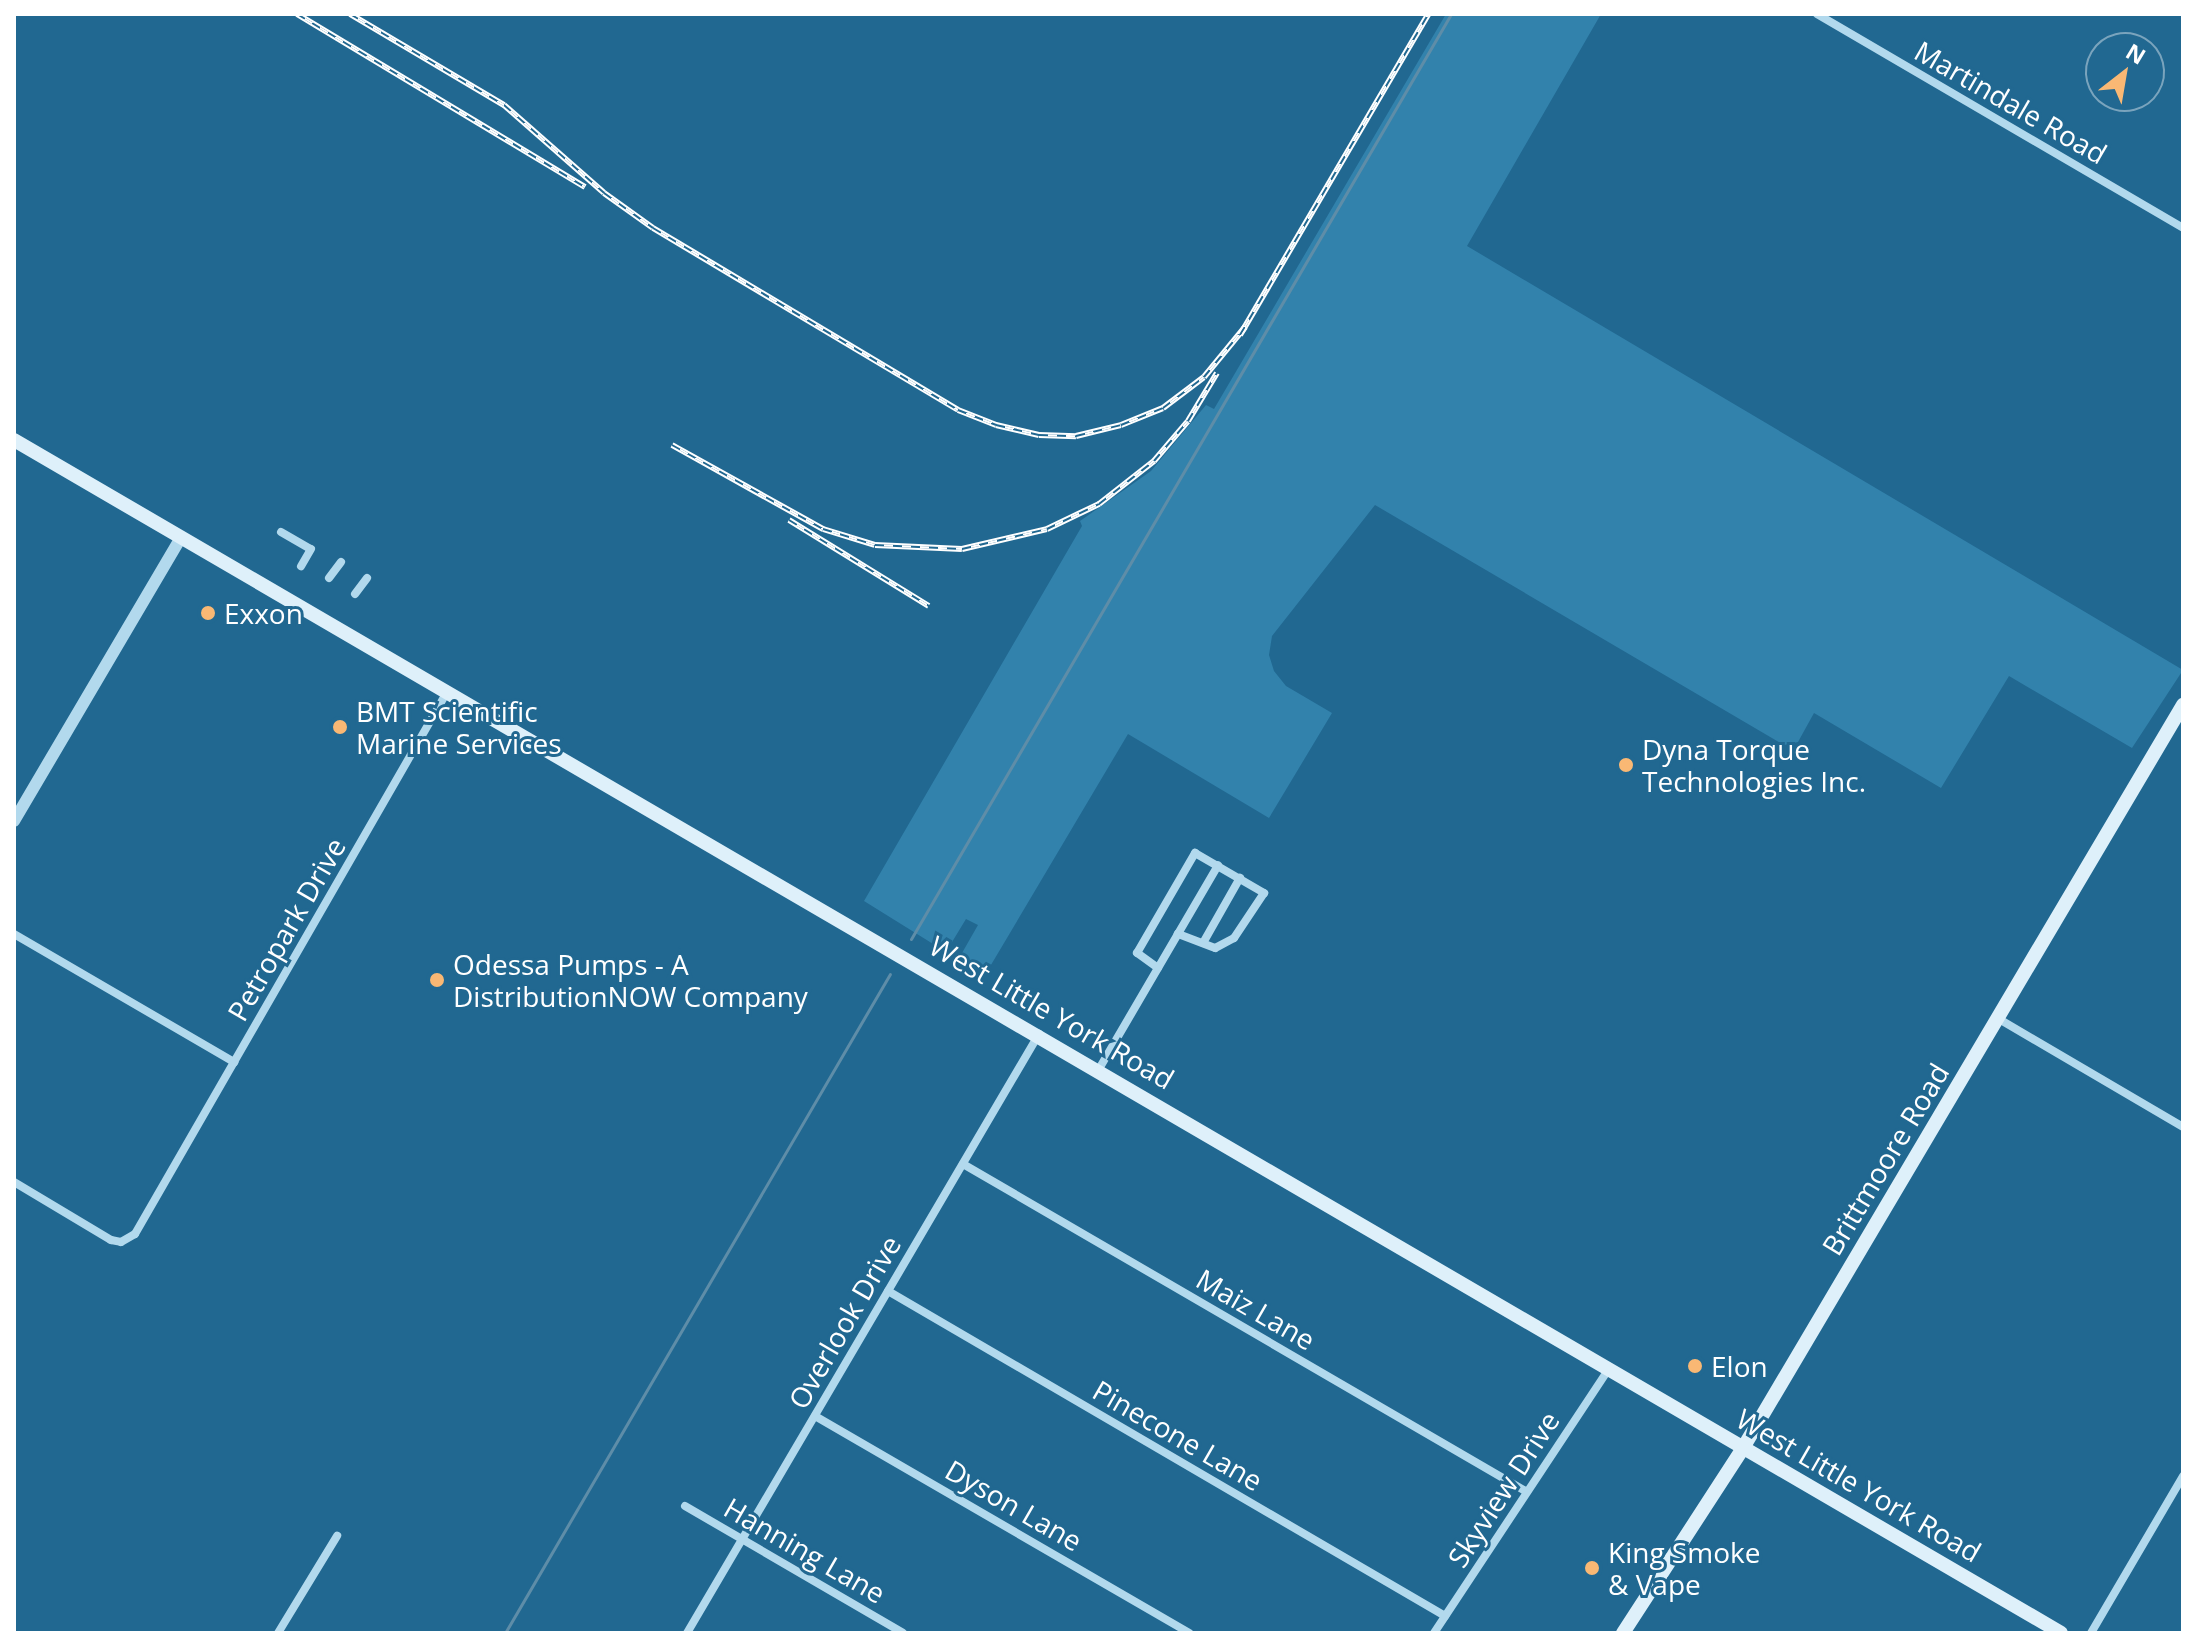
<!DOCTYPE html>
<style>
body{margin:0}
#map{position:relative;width:2197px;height:1647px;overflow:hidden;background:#216891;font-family:"Open Sans",sans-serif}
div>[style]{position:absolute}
.green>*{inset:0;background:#3282ac}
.stream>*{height:3px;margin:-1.5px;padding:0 1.5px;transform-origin:1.5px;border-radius:1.5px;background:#5e8da8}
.minor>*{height:8px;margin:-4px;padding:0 4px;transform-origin:4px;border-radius:4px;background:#b2d9ed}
.tertiary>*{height:12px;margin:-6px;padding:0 6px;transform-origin:6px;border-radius:6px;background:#b2d9ed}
.secondary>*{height:14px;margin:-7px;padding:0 7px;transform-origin:7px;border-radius:7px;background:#def0fa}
.rail>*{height:6px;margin-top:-3px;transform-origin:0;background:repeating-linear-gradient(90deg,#216891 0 9px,#fff 0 18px);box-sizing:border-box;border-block:2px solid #fff}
.dots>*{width:22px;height:22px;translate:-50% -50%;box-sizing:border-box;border:4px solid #216891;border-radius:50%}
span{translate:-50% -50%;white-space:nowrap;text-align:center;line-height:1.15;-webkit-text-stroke:6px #216891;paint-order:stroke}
.street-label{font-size:28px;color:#fff}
.poi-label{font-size:28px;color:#fff}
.left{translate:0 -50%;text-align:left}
.frame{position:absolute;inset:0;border:16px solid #fff;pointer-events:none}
.north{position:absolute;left:2085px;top:32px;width:80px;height:80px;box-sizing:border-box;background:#216891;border:2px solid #7aa4bd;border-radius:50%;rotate:31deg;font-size:22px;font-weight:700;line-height:32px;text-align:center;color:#fff}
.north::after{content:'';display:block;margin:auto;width:28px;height:36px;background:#f9b874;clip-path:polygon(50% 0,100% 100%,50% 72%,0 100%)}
</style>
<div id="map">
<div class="green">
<div style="clip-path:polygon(1446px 14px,1601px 14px,1467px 246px,2183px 670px,2132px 748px,2009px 676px,1941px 788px,1814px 713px,1798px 742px,1784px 745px,1375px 505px,1272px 636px,1269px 655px,1274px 671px,1286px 686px,1332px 713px,1269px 818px,1128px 734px,985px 975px,958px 960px,978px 925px,966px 919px,946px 952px,864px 901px,1082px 526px,1080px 521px,1151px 471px,1206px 405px,1214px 409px)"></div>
</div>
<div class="stream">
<div style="left:911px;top:939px;width:1071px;rotate:-59.72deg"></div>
<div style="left:505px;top:1633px;width:763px;rotate:-59.71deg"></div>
</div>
<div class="minor">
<div style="left:1817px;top:14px;width:424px;rotate:30.3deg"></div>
<div style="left:281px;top:532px;width:34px;rotate:30deg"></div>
<div style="left:311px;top:549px;width:20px;rotate:120deg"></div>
<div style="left:329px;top:578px;width:20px;rotate:-53deg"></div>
<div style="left:355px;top:594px;width:20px;rotate:-53deg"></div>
<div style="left:14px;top:934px;width:255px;rotate:30.2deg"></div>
<div style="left:1203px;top:943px;width:75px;rotate:-60.4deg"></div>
<div style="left:1158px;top:968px;width:26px;rotate:-144deg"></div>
<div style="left:1137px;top:953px;width:116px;rotate:-59.9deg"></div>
<div style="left:1195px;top:853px;width:80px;rotate:30.1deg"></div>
<div style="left:1264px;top:893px;width:54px;rotate:123.7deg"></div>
<div style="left:1234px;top:938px;width:21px;rotate:152deg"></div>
<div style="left:1215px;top:948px;width:40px;rotate:-159deg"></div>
<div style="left:1999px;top:1019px;width:213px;rotate:30.4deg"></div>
<div style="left:1099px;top:1069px;width:236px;rotate:-59.7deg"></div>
<div style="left:963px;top:1164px;width:652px;rotate:30.18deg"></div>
<div style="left:14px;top:1182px;width:113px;rotate:30.9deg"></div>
<div style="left:111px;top:1240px;width:10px;rotate:11deg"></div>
<div style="left:121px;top:1242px;width:16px;rotate:-30deg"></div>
<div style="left:135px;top:1234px;width:625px;rotate:-60.07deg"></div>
<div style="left:888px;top:1291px;width:645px;rotate:30.26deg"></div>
<div style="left:815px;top:1416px;width:433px;rotate:30.1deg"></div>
<div style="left:685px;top:1506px;width:252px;rotate:30.2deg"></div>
<div style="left:278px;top:1633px;width:114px;rotate:-58.7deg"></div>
<div style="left:687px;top:1633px;width:695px;rotate:-59.56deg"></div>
<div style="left:1434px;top:1633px;width:317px;rotate:-56.5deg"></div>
<div style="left:2091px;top:1633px;width:182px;rotate:-59.6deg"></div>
</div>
<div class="tertiary">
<div style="left:14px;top:821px;width:329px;rotate:-59.5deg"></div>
</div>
<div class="secondary">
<div style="left:14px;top:440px;width:2369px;rotate:30.23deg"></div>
<div style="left:1623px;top:1633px;width:221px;rotate:-57deg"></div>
<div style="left:1743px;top:1448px;width:864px;rotate:-59.37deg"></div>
</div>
<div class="rail">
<div style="left:297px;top:14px;width:336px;rotate:31deg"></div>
<div style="left:350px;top:14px;width:179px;rotate:30.6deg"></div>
<div style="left:504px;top:105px;width:133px;rotate:41.3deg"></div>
<div style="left:604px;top:193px;width:60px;rotate:35.5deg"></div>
<div style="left:653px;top:228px;width:355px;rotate:30.8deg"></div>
<div style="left:958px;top:410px;width:41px;rotate:21.5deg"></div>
<div style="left:996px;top:425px;width:44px;rotate:13.1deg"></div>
<div style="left:1039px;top:435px;width:37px;rotate:2deg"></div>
<div style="left:1076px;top:436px;width:46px;rotate:-13.7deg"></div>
<div style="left:1121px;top:425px;width:45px;rotate:-22deg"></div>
<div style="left:1163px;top:408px;width:51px;rotate:-37.1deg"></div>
<div style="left:1204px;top:377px;width:65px;rotate:-50.6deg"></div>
<div style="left:1240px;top:335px;width:372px;rotate:-59.6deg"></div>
<div style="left:672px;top:445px;width:173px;rotate:29.1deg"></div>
<div style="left:823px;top:529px;width:54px;rotate:17.1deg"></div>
<div style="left:875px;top:545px;width:87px;rotate:2.6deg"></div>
<div style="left:962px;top:549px;width:87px;rotate:-13.2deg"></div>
<div style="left:1047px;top:529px;width:58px;rotate:-25.7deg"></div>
<div style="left:1099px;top:504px;width:70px;rotate:-38deg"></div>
<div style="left:1154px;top:461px;width:52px;rotate:-49.6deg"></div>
<div style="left:1188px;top:421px;width:56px;rotate:-58.9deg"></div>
<div style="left:789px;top:520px;width:164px;rotate:31.6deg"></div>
</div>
<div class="dots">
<div style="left:208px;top:613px;background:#f9b874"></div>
<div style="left:340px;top:727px;background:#f9b874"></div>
<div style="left:1626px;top:765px;background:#f9b874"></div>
<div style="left:437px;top:980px;background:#f9b874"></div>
<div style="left:1695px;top:1366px;background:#f9b874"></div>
<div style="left:1592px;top:1568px;background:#f9b874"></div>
</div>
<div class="street-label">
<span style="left:2011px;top:102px;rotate:30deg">Martindale Road</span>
<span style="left:286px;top:929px;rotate:-60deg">Petropark Drive</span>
<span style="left:1052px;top:1012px;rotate:30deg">West Little York Road</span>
<span style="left:1885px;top:1159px;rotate:-59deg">Brittmoore Road</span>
<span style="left:1256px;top:1309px;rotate:30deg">Maiz Lane</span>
<span style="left:844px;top:1322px;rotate:-60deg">Overlook Drive</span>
<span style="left:1178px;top:1435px;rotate:30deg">Pinecone Lane</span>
<span style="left:1859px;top:1485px;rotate:30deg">West Little York Road</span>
<span style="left:1503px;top:1489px;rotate:-57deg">Skyview Drive</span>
<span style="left:1014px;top:1505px;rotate:30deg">Dyson Lane</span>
<span style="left:805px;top:1550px;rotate:30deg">Hanning Lane</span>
</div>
<div class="poi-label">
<span class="left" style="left:224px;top:613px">Exxon</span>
<span class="left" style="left:356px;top:727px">BMT Scientific<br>Marine Services</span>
<span class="left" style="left:1642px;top:765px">Dyna Torque<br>Technologies Inc.</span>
<span class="left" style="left:453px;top:980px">Odessa Pumps - A<br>DistributionNOW Company</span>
<span class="left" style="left:1711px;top:1366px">Elon</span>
<span class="left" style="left:1608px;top:1568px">King Smoke<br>&amp; Vape</span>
</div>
<div class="frame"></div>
<div class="north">N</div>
</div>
